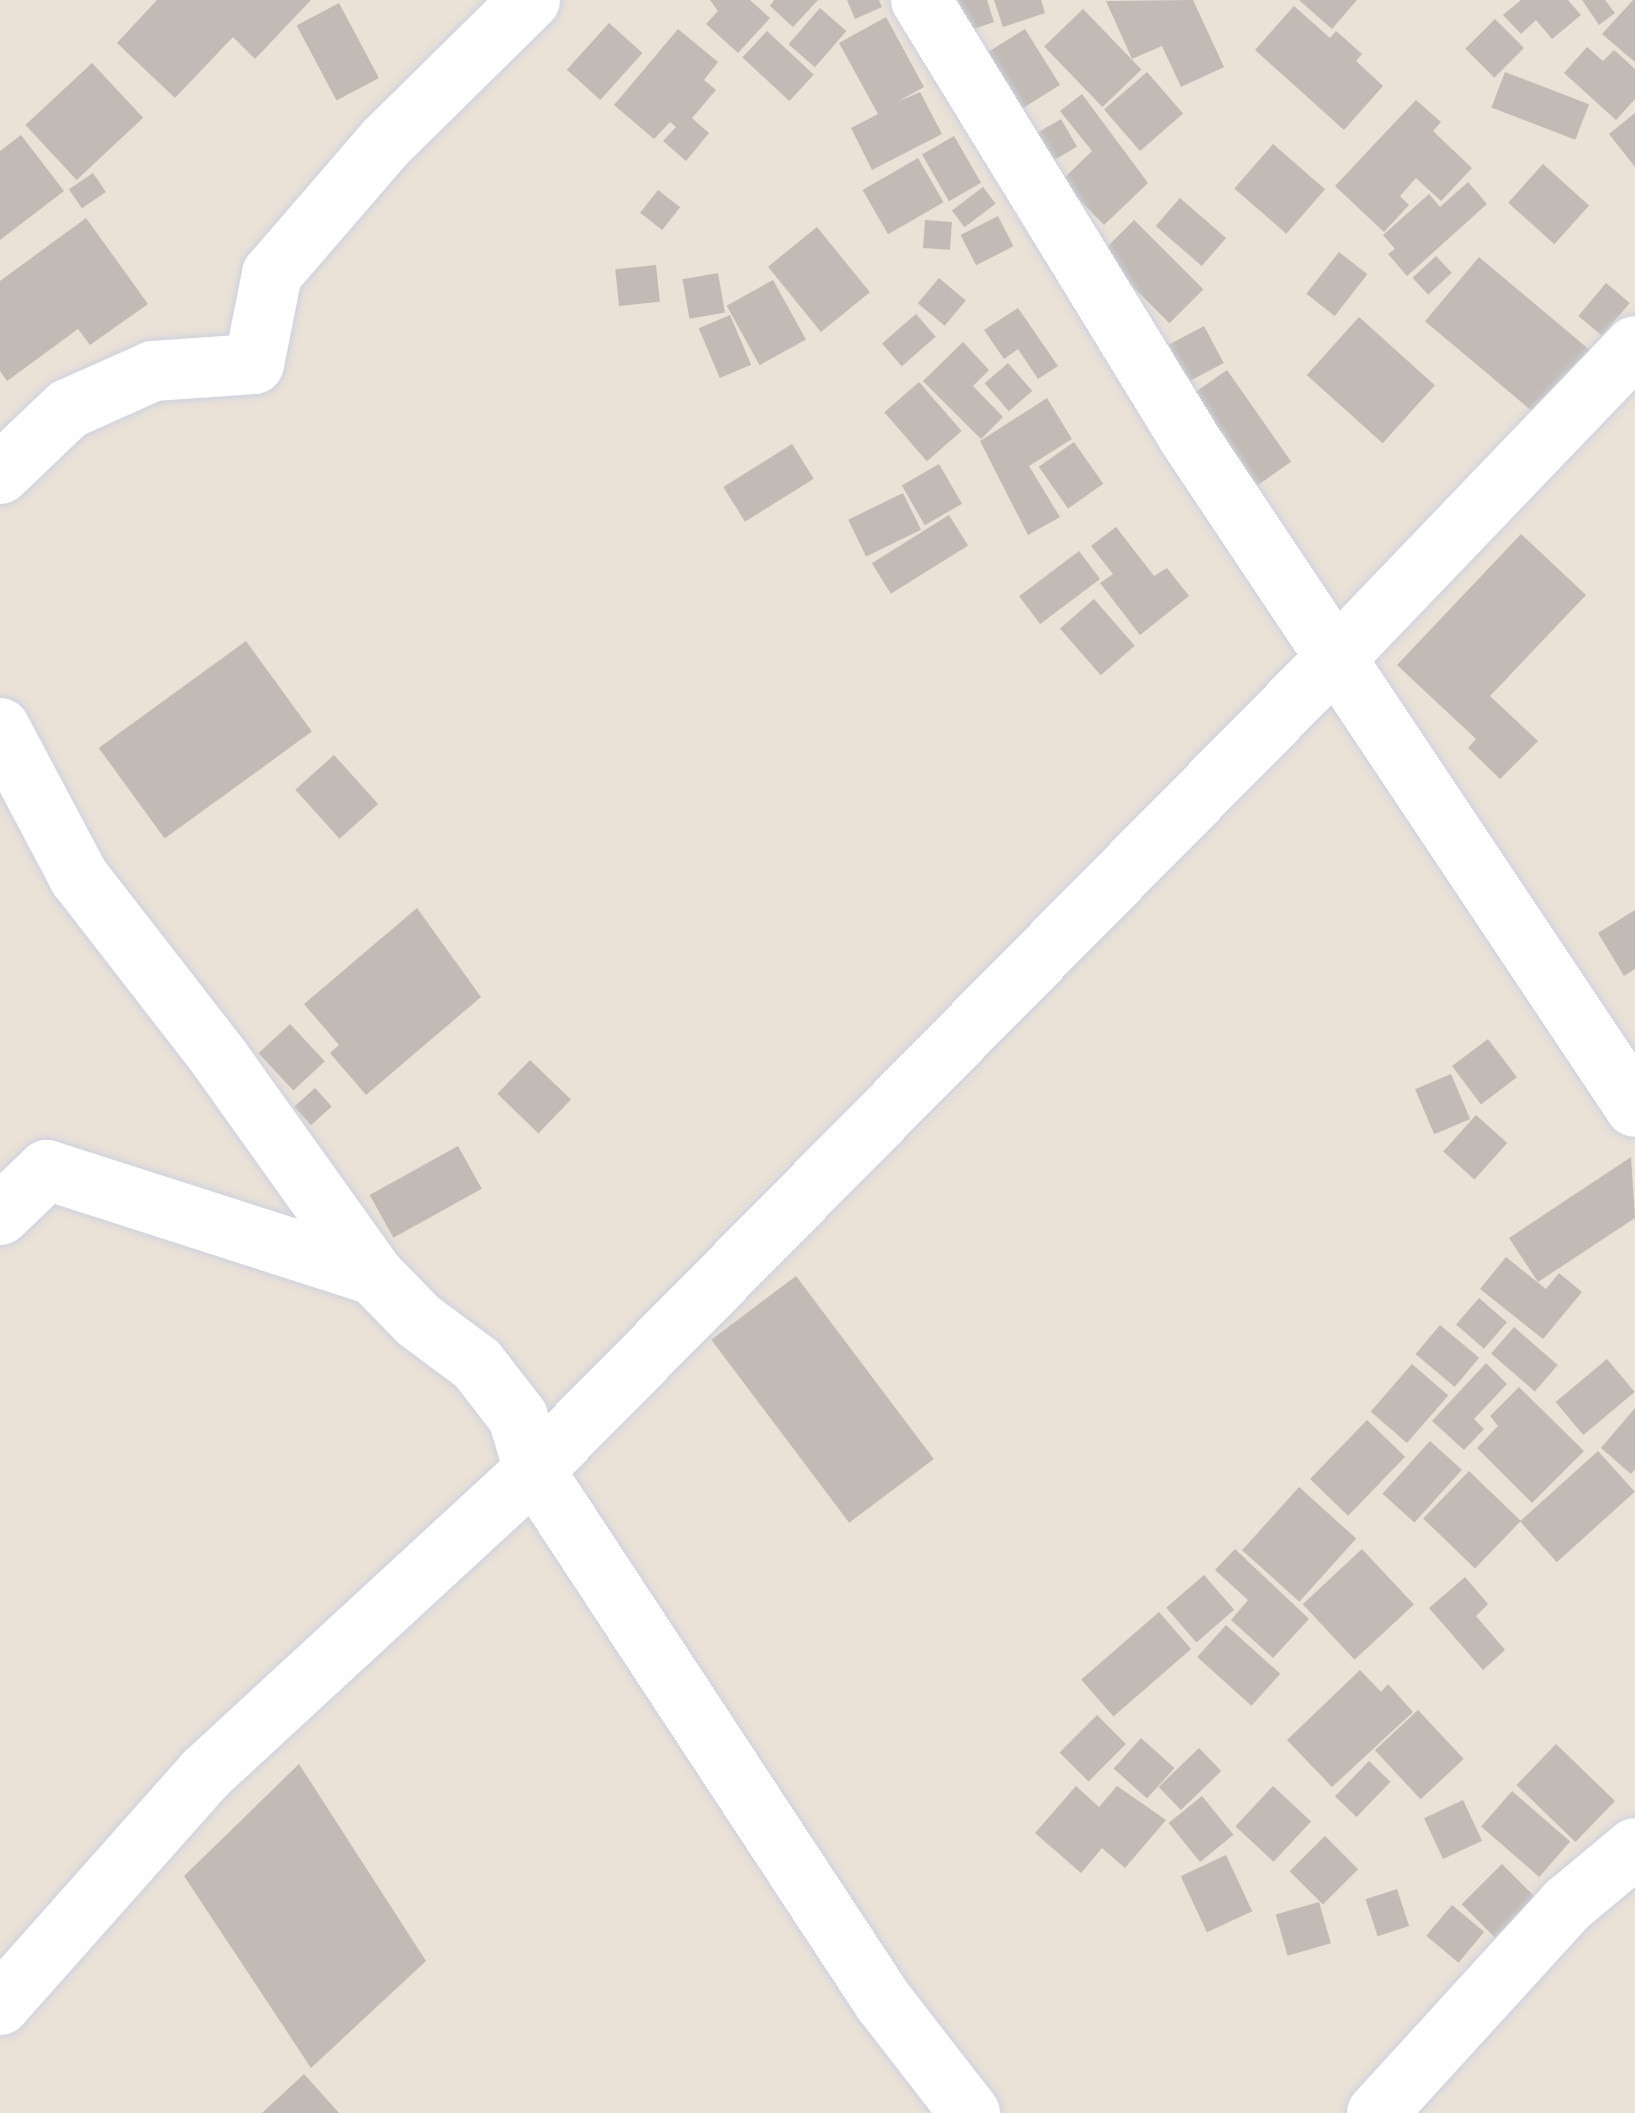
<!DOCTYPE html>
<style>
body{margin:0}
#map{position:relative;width:1635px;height:2113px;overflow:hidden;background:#eae1d7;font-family:"Work Sans",sans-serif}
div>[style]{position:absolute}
.building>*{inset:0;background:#c2bbb5;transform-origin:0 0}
.roads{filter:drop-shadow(0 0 3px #cdd1e0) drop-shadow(0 0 3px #cdd1e0)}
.street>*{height:60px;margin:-30px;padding:0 30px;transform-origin:30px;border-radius:30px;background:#fff}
span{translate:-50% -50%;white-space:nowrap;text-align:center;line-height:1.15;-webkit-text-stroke:9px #fff;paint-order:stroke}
</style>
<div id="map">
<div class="building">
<div style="clip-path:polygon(157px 0,311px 0,255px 59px,233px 37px,175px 98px,117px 43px)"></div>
<div style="clip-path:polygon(710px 0,750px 0,770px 18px,738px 53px,706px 24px,718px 11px)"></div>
<div style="clip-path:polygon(774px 0,818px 0,793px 27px,770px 6px)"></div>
<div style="clip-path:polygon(847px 0,879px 0,882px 7px,855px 19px)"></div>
<div style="clip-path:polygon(958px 0,987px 0,994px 22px,968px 31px)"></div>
<div style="clip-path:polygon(994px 0,1041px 0,1045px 13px,1003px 27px)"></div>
<div style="clip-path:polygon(1193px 0,1224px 67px,1181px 87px,1162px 46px,1132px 59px,1106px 1px)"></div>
<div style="clip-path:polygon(1299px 0,1357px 0,1332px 29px)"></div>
<div style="clip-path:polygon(1521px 0,1568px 0,1581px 15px,1552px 39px,1536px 20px,1521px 34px,1503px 15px)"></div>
<div style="clip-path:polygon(1582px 0,1605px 0,1615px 13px,1599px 25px)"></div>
<div style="clip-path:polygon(1633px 0,1635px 0,1635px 62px,1602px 34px)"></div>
<div style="left:339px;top:3px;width:85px;height:48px;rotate:62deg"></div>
<div style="clip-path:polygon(1294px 6px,1330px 38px,1336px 31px,1362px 54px,1356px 61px,1383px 86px,1344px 130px,1255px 50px)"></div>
<div style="left:820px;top:8px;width:35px;height:48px;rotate:41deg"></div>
<div style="left:1083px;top:9px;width:84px;height:54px;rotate:46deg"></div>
<div style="clip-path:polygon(886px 17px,924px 87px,897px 102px,920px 92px,942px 134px,872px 170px,851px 128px,878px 114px,839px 43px)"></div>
<div style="left:1495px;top:19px;width:41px;height:42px;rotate:45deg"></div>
<div style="left:609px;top:23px;width:45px;height:63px;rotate:42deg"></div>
<div style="clip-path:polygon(678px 29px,718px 62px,704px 80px,716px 90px,692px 118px,709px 133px,686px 161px,663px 141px,676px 127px,670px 122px,654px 139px,614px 105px)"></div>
<div style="left:1025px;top:29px;width:66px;height:65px;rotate:58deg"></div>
<div style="left:767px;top:31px;width:64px;height:36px;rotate:43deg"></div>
<div style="clip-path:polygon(1587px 47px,1603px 61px,1614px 50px,1635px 69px,1635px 99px,1616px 120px,1564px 73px)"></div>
<div style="left:92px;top:63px;width:75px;height:91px;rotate:47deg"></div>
<div style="left:1147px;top:72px;width:55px;height:57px;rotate:49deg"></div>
<div style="left:1505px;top:72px;width:90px;height:38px;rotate:21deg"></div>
<div style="clip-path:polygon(1082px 94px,1148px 183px,1104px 225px,1061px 181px,1092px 151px,1060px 111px)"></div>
<div style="clip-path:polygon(1416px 100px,1441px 122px,1433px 131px,1472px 168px,1441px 201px,1416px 178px,1400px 196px,1409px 205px,1384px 232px,1335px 186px)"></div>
<div style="clip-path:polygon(1635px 113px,1635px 167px,1609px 134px)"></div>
<div style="left:1061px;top:119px;width:32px;height:32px;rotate:60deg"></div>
<div style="clip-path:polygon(21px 135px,64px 191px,0 240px,0 151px)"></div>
<div style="left:954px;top:136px;width:54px;height:37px;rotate:60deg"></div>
<div style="left:1273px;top:144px;width:69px;height:59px;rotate:41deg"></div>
<div style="left:918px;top:158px;width:51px;height:64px;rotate:60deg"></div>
<div style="left:1543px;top:164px;width:62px;height:52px;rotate:42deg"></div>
<div style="left:93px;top:173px;width:23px;height:29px;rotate:56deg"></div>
<div style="clip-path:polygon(1468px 182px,1487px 204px,1407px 276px,1388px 254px,1395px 249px,1383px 235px,1429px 194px,1440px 207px)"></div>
<div style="left:983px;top:187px;width:21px;height:39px;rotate:53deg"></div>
<div style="left:658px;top:190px;width:28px;height:29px;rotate:38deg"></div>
<div style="left:1180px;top:198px;width:61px;height:37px;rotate:41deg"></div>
<div style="left:998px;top:216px;width:34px;height:42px;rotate:63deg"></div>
<div style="clip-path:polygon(86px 218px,148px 304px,90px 345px,78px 329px,7px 381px,0 371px,0 281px)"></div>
<div style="left:925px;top:220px;width:27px;height:28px;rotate:4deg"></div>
<div style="left:1134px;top:220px;width:98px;height:48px;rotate:45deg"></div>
<div style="left:817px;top:227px;width:84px;height:63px;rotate:51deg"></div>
<div style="left:1339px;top:252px;width:36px;height:53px;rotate:38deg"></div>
<div style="left:1436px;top:256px;width:23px;height:32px;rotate:47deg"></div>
<div style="left:1479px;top:257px;width:155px;height:84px;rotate:40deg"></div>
<div style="left:656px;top:265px;width:37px;height:41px;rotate:84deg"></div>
<div style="left:718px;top:273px;width:40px;height:36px;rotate:80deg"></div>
<div style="left:939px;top:278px;width:35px;height:33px;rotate:40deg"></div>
<div style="left:773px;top:280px;width:68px;height:53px;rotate:61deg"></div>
<div style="left:1606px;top:283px;width:31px;height:43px;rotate:40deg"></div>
<div style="clip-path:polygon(1018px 308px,1058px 366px,1038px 379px,1018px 349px,1004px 359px,984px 330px)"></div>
<div style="left:916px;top:314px;width:30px;height:45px;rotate:49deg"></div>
<div style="left:730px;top:315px;width:54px;height:34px;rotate:67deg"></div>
<div style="left:1359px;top:317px;width:102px;height:78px;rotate:42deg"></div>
<div style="left:1204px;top:326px;width:42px;height:40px;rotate:62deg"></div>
<div style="clip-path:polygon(963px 342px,989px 370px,973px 386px,1003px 417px,981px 439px,923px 381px)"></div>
<div style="left:1008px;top:363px;width:37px;height:31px;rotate:49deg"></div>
<div style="left:1227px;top:370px;width:112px;height:56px;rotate:55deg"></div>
<div style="left:919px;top:382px;width:65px;height:46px;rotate:49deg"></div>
<div style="clip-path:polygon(1047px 398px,1072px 439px,1029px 466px,1060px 517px,1028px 535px,980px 441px)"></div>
<div style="left:1074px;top:442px;width:51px;height:43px;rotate:55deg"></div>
<div style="left:792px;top:444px;width:41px;height:81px;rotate:58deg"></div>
<div style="left:939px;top:464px;width:46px;height:43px;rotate:60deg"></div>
<div style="left:903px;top:493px;width:41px;height:61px;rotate:64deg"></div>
<div style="left:949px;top:515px;width:36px;height:91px;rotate:58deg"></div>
<div style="clip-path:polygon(1116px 527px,1154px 576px,1167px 568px,1189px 596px,1140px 635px,1100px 583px,1113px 574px,1091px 546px)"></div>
<div style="clip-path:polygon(1521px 534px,1586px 595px,1490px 696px,1538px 741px,1500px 779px,1468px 748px,1476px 739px,1397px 665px)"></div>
<div style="left:1079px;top:551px;width:35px;height:75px;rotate:53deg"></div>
<div style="left:1094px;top:599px;width:62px;height:45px;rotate:49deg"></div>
<div style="left:246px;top:641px;width:112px;height:182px;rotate:54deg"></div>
<div style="left:334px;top:755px;width:66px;height:52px;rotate:48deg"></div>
<div style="clip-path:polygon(417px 908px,481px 997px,366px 1095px,330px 1053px,339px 1045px,304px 1004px)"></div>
<div style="clip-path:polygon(1635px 910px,1635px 969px,1624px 976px,1598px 933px)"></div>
<div style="left:290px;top:1024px;width:51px;height:43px;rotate:47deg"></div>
<div style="left:1488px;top:1039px;width:48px;height:45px;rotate:53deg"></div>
<div style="left:530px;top:1060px;width:57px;height:47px;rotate:44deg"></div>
<div style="left:1451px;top:1074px;width:49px;height:39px;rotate:67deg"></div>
<div style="left:315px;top:1088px;width:25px;height:28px;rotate:48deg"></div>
<div style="left:1476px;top:1115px;width:42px;height:49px;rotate:42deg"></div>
<div style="left:458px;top:1146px;width:49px;height:101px;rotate:61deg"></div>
<div style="clip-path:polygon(1631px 1157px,1635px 1218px,1538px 1282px,1509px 1238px)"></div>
<div style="clip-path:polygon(1506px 1257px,1546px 1289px,1559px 1273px,1582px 1292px,1543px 1339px,1480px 1289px)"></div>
<div style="left:796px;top:1276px;width:229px;height:106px;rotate:53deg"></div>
<div style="left:1479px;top:1298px;width:37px;height:35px;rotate:41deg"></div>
<div style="left:1440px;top:1325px;width:51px;height:38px;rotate:40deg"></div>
<div style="left:1514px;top:1327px;width:58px;height:35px;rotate:41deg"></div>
<div style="left:1607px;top:1359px;width:43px;height:67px;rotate:50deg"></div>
<div style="clip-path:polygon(1486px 1363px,1507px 1384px,1474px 1419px,1484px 1429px,1464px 1450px,1432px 1421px)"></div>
<div style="left:1412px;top:1364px;width:48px;height:63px;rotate:41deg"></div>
<div style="clip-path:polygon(1519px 1387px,1584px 1451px,1532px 1503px,1477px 1448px,1498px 1426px,1490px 1416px)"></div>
<div style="clip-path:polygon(1635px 1408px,1635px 1469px,1631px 1474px,1601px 1448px)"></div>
<div style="left:1367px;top:1420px;width:53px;height:82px;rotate:44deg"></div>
<div style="left:1430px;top:1441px;width:43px;height:71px;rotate:42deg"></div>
<div style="left:1598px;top:1451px;width:55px;height:105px;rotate:48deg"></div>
<div style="left:1469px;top:1471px;width:72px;height:66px;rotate:44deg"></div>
<div style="left:1299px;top:1487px;width:77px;height:85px;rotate:42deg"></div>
<div style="clip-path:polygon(1235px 1549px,1309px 1619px,1273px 1658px,1231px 1620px,1248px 1600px,1215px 1570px)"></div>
<div style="left:1362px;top:1549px;width:76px;height:81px;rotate:47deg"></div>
<div style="left:1204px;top:1575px;width:46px;height:50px;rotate:49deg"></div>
<div style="clip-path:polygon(1465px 1577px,1488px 1604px,1476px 1616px,1505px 1650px,1483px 1670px,1429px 1608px)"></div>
<div style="left:1159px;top:1612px;width:49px;height:103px;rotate:49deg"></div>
<div style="left:1226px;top:1625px;width:73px;height:43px;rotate:42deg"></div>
<div style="clip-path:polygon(1360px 1670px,1381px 1692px,1388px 1684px,1413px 1712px,1332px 1787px,1287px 1740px)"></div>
<div style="left:1418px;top:1710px;width:67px;height:59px;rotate:47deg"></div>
<div style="left:1097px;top:1715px;width:41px;height:53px;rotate:45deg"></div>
<div style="left:1141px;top:1738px;width:45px;height:41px;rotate:42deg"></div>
<div style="left:1556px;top:1744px;width:82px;height:57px;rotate:44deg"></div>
<div style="left:1199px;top:1748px;width:32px;height:56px;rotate:46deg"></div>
<div style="left:1369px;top:1761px;width:30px;height:49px;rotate:44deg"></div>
<div style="clip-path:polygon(299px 1764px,426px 1961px,311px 2068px,184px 1876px)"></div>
<div style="clip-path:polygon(1076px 1786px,1099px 1807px,1117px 1786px,1166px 1820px,1125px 1868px,1102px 1848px,1081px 1873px,1035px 1833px)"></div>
<div style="left:1273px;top:1786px;width:52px;height:55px;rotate:43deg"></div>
<div style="left:1512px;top:1791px;width:77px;height:47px;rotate:41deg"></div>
<div style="left:1202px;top:1796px;width:50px;height:43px;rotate:51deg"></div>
<div style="left:1463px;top:1800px;width:45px;height:43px;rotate:65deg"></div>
<div style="left:1325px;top:1836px;width:47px;height:50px;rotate:45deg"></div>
<div style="left:1226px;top:1855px;width:62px;height:50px;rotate:65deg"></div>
<div style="left:1502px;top:1864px;width:47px;height:57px;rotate:45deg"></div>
<div style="left:1397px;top:1889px;width:39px;height:33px;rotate:72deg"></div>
<div style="left:1319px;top:1902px;width:43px;height:45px;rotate:74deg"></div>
<div style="left:1452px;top:1905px;width:42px;height:40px;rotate:40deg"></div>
<div style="clip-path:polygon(304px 2074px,339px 2113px,262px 2113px)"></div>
</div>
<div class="roads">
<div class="street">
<div style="left:921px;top:0;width:517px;rotate:58.52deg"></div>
<div style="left:1191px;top:441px;width:800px;rotate:56.31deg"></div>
<div style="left:0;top:474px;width:94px;rotate:-43.7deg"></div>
<div style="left:68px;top:409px;width:93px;rotate:-24.1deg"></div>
<div style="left:153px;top:371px;width:101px;rotate:-4deg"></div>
<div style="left:254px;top:364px;width:92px;rotate:-78.7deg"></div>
<div style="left:272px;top:274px;width:176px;rotate:-49.2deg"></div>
<div style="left:387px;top:141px;width:201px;rotate:-44.6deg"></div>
<div style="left:0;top:728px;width:169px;rotate:62.1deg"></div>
<div style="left:79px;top:877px;width:230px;rotate:52.2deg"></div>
<div style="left:220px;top:1059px;width:265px;rotate:54.5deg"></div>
<div style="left:374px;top:1275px;width:64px;rotate:45.6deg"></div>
<div style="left:419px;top:1321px;width:72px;rotate:36.6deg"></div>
<div style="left:477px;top:1364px;width:67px;rotate:52.3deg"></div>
<div style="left:518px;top:1417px;width:55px;rotate:73.2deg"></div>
<div style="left:534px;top:1470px;width:635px;rotate:56.69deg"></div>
<div style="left:883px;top:2001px;width:142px;rotate:52.2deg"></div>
<div style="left:0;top:1215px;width:65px;rotate:-43.8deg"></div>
<div style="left:47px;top:1170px;width:343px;rotate:17.8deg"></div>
<div style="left:0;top:2005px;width:310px;rotate:-48.4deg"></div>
<div style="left:206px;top:1773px;width:447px;rotate:-42.7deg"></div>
<div style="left:534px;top:1470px;width:1137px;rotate:-45.36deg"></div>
<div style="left:1333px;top:661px;width:436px;rotate:-46.2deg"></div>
<div style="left:1377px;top:2113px;width:283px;rotate:-47.6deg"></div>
<div style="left:1568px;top:1904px;width:87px;rotate:-39.9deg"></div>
</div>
</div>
</div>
